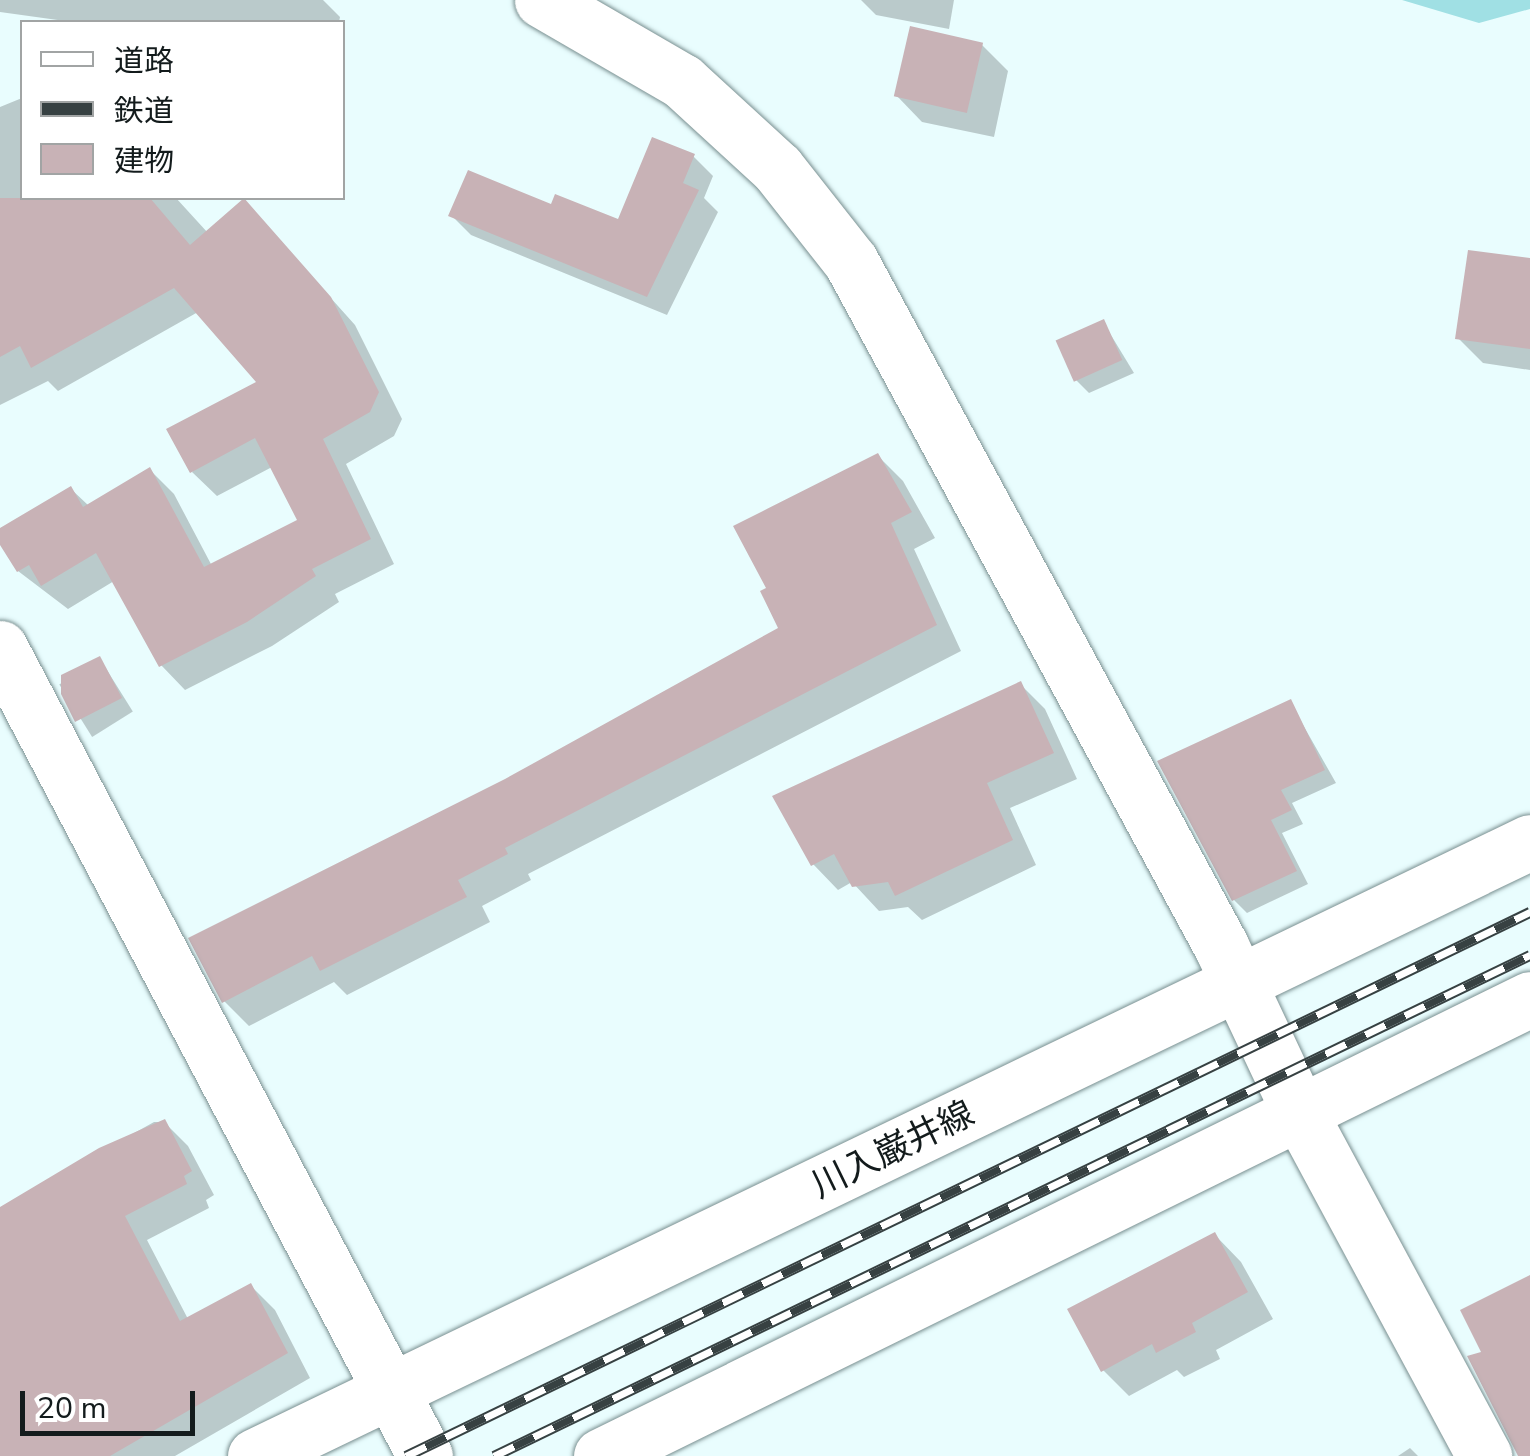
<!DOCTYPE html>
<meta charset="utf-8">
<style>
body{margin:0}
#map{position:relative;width:1530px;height:1456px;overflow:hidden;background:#e9fdfe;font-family:"Nunito Sans","Noto Sans JP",sans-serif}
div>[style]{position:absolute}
.green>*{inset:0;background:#a0e0e4}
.shadow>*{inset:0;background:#0003;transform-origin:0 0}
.building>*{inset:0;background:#c8b2b6;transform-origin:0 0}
.roads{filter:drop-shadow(0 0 2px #798f90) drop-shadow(0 0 2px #798f90)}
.minor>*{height:55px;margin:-27.5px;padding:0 27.5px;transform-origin:27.5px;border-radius:27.5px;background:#fff}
.secondary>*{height:55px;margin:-27.5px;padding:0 27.5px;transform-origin:27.5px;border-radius:27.5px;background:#fff}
.rail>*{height:11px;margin-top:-5.5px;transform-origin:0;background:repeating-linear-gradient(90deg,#fff 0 22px,#374142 0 44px);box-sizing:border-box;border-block:2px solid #374142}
span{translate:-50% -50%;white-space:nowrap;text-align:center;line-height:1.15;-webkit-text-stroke:8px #fff;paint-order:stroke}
.street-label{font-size:35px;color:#131b1c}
.legend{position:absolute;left:20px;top:20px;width:325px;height:180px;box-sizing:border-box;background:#fff;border:2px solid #a1a4a4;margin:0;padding:12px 18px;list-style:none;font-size:30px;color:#131b1c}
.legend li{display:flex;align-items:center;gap:20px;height:50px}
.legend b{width:50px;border:2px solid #a1a4a4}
.scale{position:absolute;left:20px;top:1391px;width:175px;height:45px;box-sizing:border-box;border:5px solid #131b1c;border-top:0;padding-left:12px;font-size:30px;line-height:35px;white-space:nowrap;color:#131b1c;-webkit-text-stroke:8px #fff;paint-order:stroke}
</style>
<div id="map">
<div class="green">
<div style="clip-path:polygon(1402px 0,1530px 0,1530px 9px,1479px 23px)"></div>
</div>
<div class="shadow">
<div style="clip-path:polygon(0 0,323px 0,340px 17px,339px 22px,72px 22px,0 12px)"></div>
<div style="clip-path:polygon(861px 0,954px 0,949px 29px,876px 15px)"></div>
<div style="clip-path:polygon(982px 45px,1008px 71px,994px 137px,922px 122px,896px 95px)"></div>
<div style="clip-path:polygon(22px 98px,22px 198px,102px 198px,110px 214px,128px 198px,176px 198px,208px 233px,244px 201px,355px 325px,402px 419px,394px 436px,346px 464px,394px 564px,335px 594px,339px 602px,272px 646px,185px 690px,161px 665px,114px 581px,68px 609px,18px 571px,0 531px,71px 489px,89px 506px,150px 470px,174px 494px,212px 566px,300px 521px,272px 467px,217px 496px,192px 472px,260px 383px,198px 312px,58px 391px,48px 381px,0 405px,0 107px)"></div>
<div style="clip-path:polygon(693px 156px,713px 176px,704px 198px,718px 212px,667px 315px,471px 235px,451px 215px,552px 207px,620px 222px)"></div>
<div style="clip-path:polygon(1530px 261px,1530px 370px,1483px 363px,1458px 338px)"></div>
<div style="clip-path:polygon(1103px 322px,1134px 373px,1089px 393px,1076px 380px)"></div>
<div style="clip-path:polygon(878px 456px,903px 481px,935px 538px,914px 549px,961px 651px,528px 874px,531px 880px,482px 906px,490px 922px,347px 995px,334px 982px,249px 1026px,224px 1001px,506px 781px,781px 629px)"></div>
<div style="left:100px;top:659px;width:62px;height:48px;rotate:58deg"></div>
<div style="clip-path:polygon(1020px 684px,1045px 709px,1077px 779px,1010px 808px,1036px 865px,922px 920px,908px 907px,879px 911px,852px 882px,838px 890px,813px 864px)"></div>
<div style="clip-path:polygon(1290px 702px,1336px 783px,1292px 803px,1303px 824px,1282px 833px,1308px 884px,1247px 913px,1234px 900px)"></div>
<div style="clip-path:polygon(154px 1122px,164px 1122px,188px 1146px,214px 1195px,206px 1200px,209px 1208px,147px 1240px,188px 1319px,251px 1286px,275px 1310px,310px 1378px,175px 1456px,0 1456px,0 1208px)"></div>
<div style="clip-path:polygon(1215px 1235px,1241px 1262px,1273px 1319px,1216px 1350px,1220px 1359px,1184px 1377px,1177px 1370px,1129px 1396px,1103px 1370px)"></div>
<div style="clip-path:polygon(1410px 1448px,1418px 1456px,1398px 1456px)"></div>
</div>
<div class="building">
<div style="left:910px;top:26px;width:75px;height:72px;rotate:13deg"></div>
<div style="clip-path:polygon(652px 137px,695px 154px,683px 183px,699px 190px,647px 297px,448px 216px,468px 170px,551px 204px,555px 194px,618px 219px)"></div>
<div style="clip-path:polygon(0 198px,150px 198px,190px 245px,244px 198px,331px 297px,379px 392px,370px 412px,323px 439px,371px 539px,312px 569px,316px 576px,247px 622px,159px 667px,96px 553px,41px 586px,29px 565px,17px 572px,0 545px,0 528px,71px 486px,83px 507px,150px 467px,204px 567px,297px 520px,255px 438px,190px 473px,166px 429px,256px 382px,174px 288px,31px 368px,20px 346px,0 357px)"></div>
<div style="clip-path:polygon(1468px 250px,1530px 258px,1530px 349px,1455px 339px)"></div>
<div style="left:1104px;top:319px;width:45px;height:53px;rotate:66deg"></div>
<div style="clip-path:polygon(878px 453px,912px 512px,891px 523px,937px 625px,505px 848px,508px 854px,458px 880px,467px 897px,320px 971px,312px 956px,222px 1003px,188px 938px,505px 779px,778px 628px,760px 591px,766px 588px,733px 526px)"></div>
<div style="clip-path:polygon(100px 656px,122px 698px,75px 722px,61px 694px,61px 675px)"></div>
<div style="clip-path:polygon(1021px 681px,1054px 753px,987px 783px,1013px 840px,895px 896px,888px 882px,852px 887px,834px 854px,811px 866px,772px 796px)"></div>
<div style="clip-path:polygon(1291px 699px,1325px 770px,1281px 790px,1292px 810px,1271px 820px,1297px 871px,1232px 901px,1157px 761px)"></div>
<div style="clip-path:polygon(165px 1119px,192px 1171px,184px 1176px,187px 1184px,125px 1216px,180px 1321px,251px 1283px,288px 1353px,110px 1456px,0 1456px,0 1207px,99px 1148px)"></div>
<div style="clip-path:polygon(1215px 1232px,1248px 1292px,1192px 1323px,1196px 1332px,1156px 1353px,1152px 1344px,1101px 1372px,1067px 1309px)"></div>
<div style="clip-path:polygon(1530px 1275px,1530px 1456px,1518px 1456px,1467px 1356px,1481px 1352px,1460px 1310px)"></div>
</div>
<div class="roads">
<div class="minor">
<div style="left:542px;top:0;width:162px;rotate:30.1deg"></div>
<div style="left:682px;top:81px;width:129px;rotate:42.5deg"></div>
<div style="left:777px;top:168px;width:120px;rotate:51.8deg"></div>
<div style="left:851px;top:262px;width:778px;rotate:61.59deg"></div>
<div style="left:1221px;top:946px;width:181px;rotate:64.8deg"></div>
<div style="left:1298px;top:1110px;width:393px;rotate:61.7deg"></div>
<div style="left:0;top:648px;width:913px;rotate:62.26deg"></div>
</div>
<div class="secondary">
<div style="left:255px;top:1456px;width:1415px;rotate:-25.71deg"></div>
<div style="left:601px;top:1456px;width:1035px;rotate:-26.19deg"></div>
</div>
</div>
<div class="rail">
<div style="left:406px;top:1456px;width:1249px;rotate:-25.83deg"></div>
<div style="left:494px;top:1456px;width:1151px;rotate:-25.81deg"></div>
</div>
<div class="street-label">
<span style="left:893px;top:1150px;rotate:-26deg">川入巌井線</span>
</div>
<ul class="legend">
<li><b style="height:12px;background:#fff"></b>道路</li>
<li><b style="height:12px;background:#374142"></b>鉄道</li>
<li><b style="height:28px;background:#c8b2b6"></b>建物</li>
</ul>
<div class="scale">20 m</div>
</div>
